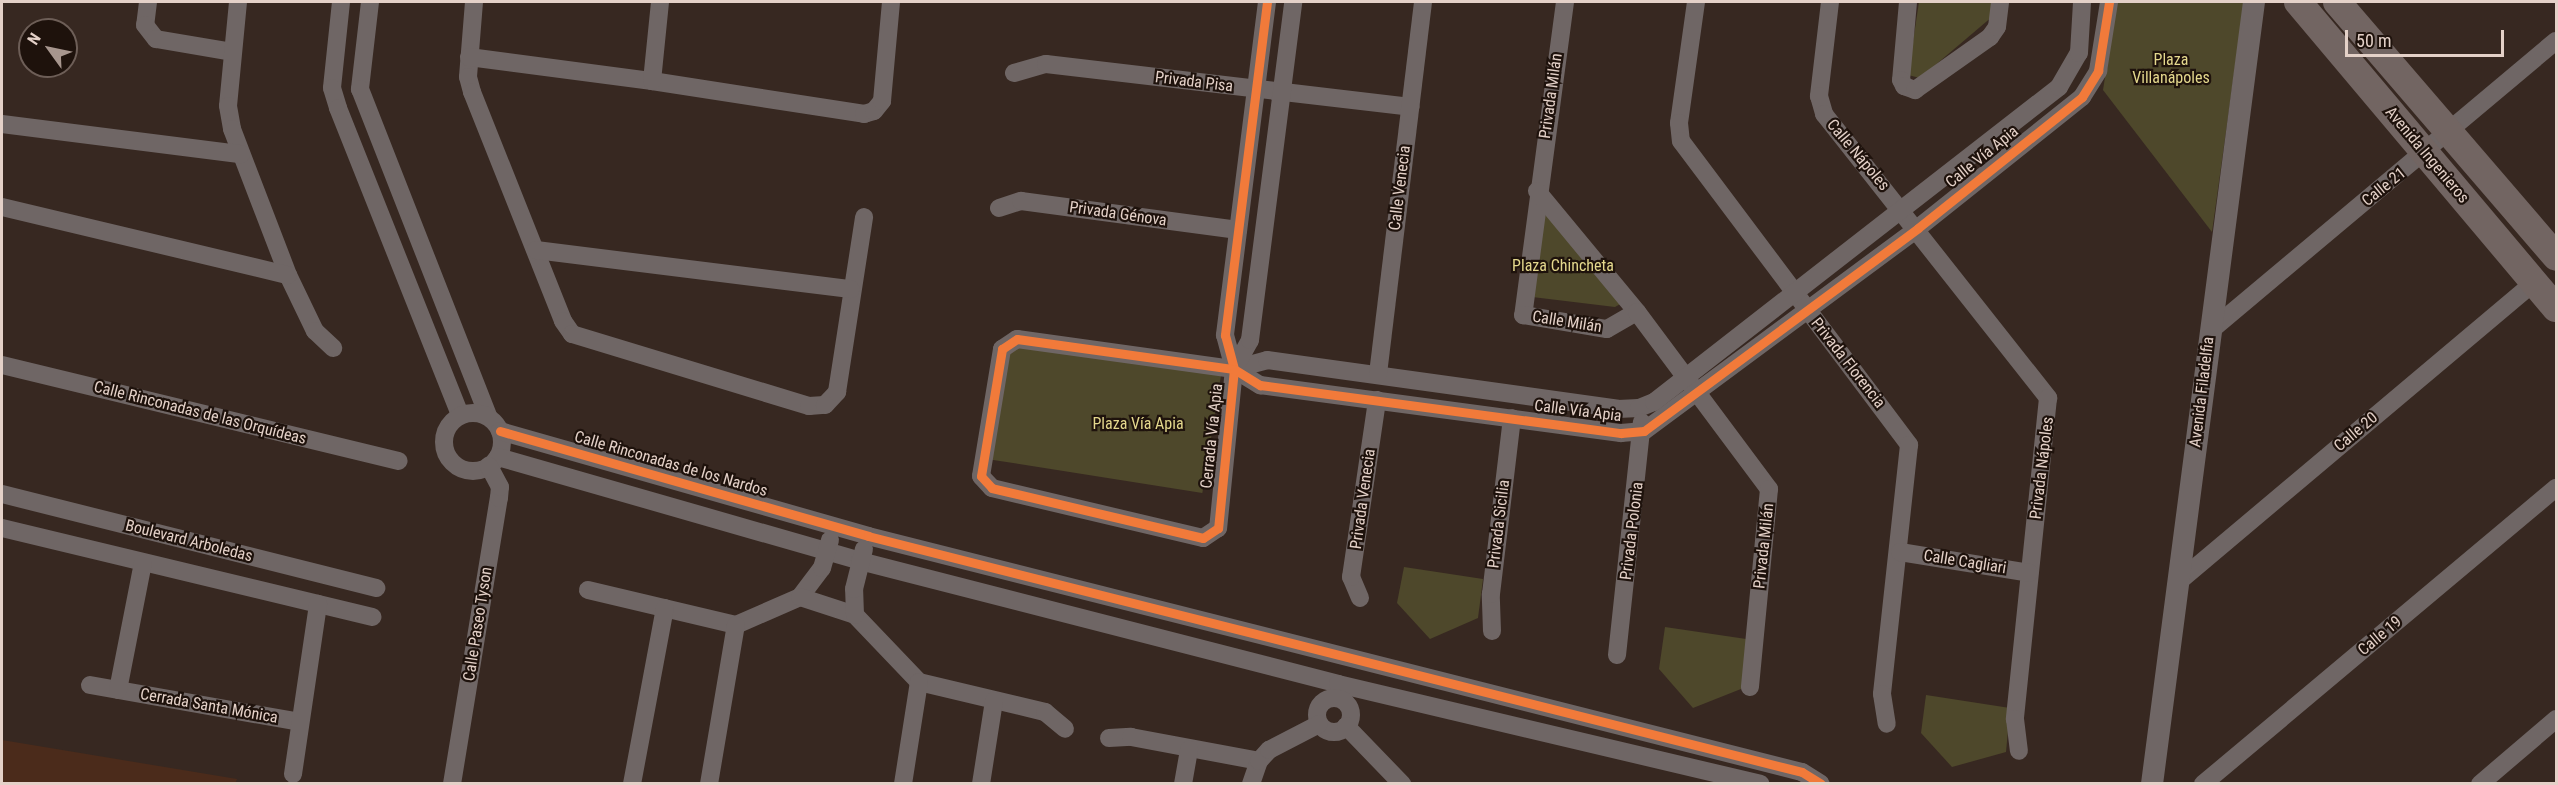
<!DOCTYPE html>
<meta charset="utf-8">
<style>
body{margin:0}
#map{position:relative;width:2558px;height:785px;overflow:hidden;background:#372821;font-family:"Roboto Condensed",sans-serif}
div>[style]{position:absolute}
.built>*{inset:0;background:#4b2b1b}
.green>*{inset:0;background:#4e482b;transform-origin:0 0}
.minor>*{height:18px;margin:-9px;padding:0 9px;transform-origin:9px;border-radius:9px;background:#6f6665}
.minor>.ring{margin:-9px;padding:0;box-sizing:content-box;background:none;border:18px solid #6f6665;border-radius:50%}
.tertiary>*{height:22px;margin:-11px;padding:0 11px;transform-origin:11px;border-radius:11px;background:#6f6665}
.primary>*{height:28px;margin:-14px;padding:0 14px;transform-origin:14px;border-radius:14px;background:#726562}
.cycleway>*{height:9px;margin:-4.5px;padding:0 4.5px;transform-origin:4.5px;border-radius:4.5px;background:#f17a3a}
span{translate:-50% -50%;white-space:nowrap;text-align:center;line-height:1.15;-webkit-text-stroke:4.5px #1e120c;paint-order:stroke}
.park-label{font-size:16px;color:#e4d88d}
.street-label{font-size:16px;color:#e4d1c8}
.frame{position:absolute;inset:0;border:3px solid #e4d1c8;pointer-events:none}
.north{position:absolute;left:18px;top:18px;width:60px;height:60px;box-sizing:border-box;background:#1e120c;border:2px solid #6d5e57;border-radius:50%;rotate:303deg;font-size:16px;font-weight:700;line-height:24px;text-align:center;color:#e4d1c8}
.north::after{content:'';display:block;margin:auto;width:21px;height:27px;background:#a7968e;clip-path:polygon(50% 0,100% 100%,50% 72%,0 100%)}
.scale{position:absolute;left:2345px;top:30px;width:159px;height:27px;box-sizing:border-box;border:3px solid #e4d1c8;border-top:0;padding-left:8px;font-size:18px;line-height:21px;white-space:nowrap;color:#e4d1c8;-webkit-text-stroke:4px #1e120c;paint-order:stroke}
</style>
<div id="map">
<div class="built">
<div style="clip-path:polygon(2px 740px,237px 779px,235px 784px,2px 783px)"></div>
</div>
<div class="green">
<div style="clip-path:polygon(1919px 2px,1995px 2px,1993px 16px,1920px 78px,1908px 75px)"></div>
<div style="clip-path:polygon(2117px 2px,2244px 2px,2212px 232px,2103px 90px)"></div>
<div style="clip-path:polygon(1540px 184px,1631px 298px,1615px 307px,1523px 296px)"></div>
<div style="left:1010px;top:333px;width:215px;height:128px;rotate:9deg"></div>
<div style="clip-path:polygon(1404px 567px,1483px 579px,1478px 618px,1430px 639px,1397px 603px)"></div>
<div style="clip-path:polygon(1665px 627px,1753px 640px,1746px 687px,1693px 708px,1659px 669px)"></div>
<div style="clip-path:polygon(1926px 695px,2010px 708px,2006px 752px,1952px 767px,1921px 733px)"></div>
</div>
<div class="minor">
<div style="left:148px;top:2px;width:23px;rotate:97deg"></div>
<div style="left:145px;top:25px;width:18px;rotate:52deg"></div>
<div style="left:156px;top:39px;width:77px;rotate:9.7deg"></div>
<div style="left:238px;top:2px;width:104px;rotate:95.5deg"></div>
<div style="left:228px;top:106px;width:23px;rotate:80deg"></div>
<div style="left:232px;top:129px;width:156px;rotate:69deg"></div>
<div style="left:288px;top:275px;width:62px;rotate:64.3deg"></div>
<div style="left:315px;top:331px;width:25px;rotate:43deg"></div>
<div style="left:341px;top:2px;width:86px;rotate:96deg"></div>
<div style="left:332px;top:88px;width:21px;rotate:73deg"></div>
<div style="left:338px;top:108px;width:330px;rotate:68.3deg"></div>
<div style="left:370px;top:2px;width:88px;rotate:96.6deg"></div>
<div style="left:360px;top:89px;width:351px;rotate:68.6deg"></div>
<div style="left:474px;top:2px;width:75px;rotate:94.6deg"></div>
<div style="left:468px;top:77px;width:16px;rotate:75deg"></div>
<div style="left:472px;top:92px;width:246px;rotate:68.3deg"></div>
<div style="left:563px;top:321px;width:16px;rotate:55deg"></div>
<div style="left:572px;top:334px;width:248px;rotate:16.9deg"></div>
<div style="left:809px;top:406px;width:16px;rotate:-4deg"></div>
<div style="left:825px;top:405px;width:18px;rotate:-47deg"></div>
<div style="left:837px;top:392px;width:177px;rotate:-81.2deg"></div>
<div style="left:1267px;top:2px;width:336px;rotate:97.2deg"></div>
<div style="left:1225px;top:335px;width:35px;rotate:75deg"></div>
<div style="left:1234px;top:369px;width:160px;rotate:95.7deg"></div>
<div style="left:1218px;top:528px;width:18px;rotate:146deg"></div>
<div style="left:1203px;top:538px;width:217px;rotate:-166.7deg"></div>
<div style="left:992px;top:488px;width:16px;rotate:-133deg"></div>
<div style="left:981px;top:476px;width:129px;rotate:-80.6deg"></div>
<div style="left:1002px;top:349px;width:18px;rotate:-34deg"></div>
<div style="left:1017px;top:339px;width:219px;rotate:7.9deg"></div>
<div style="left:1234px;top:369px;width:31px;rotate:32deg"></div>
<div style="left:1260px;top:385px;width:364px;rotate:7.6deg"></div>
<div style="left:1621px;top:433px;width:23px;rotate:-5deg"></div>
<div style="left:1644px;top:431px;width:341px;rotate:-36.5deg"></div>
<div style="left:1918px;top:228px;width:210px;rotate:-38.6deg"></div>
<div style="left:2082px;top:97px;width:31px;rotate:-58deg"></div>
<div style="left:2098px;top:71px;width:70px;rotate:-80.9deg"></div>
<div style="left:1565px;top:2px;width:316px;rotate:97.6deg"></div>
<div style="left:1523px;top:315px;width:85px;rotate:9.5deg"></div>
<div style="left:1607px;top:329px;width:34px;rotate:-30deg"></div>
<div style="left:1696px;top:2px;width:122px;rotate:98deg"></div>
<div style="left:1679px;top:123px;width:18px;rotate:84deg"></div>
<div style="left:1681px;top:141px;width:380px;rotate:53.1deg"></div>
<div style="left:1909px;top:445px;width:250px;rotate:96.2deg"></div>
<div style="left:1882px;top:694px;width:30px;rotate:81deg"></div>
<div style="left:1830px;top:2px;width:95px;rotate:96.7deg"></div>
<div style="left:1819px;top:96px;width:19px;rotate:74deg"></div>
<div style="left:1824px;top:114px;width:362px;rotate:51.7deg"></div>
<div style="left:2048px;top:398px;width:323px;rotate:95.9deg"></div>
<div style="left:2015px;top:719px;width:32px;rotate:83deg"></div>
<div style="left:1908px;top:2px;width:78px;rotate:95.1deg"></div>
<div style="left:1901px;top:80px;width:7px;rotate:63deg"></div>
<div style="left:1904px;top:86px;width:12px;rotate:20deg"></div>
<div style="left:1915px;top:90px;width:92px;rotate:-35.2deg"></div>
<div style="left:1990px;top:37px;width:12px;rotate:-55deg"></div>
<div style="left:1997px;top:27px;width:25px;rotate:-83deg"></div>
<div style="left:469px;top:57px;width:185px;rotate:7.5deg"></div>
<div style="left:652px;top:81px;width:215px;rotate:8.8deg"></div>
<div style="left:864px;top:114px;width:10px;rotate:-17deg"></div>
<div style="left:874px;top:111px;width:13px;rotate:-51deg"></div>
<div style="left:882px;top:101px;width:99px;rotate:-84.8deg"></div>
<div style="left:1014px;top:73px;width:33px;rotate:-16deg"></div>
<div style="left:1046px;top:64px;width:367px;rotate:6.7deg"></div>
<div style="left:652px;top:81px;width:79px;rotate:-84.2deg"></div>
<div style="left:2px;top:124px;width:241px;rotate:7.2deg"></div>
<div style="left:1537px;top:191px;width:157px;rotate:50.4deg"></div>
<div style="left:1637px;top:312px;width:221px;rotate:53.3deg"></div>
<div style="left:1769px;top:489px;width:199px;rotate:95.5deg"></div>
<div style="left:2px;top:207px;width:294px;rotate:13.4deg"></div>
<div style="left:999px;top:208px;width:23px;rotate:-18deg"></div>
<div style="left:1021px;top:201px;width:219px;rotate:7.6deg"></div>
<div style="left:536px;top:250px;width:317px;rotate:7.1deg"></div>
<div style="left:2210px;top:331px;width:451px;rotate:-40deg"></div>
<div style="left:2px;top:365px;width:408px;rotate:13.6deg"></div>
<div style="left:1234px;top:369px;width:34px;rotate:-15deg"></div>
<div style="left:1267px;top:360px;width:354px;rotate:7.9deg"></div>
<div style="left:1618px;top:409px;width:21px;rotate:-3deg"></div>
<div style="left:1639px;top:408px;width:16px;rotate:-22deg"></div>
<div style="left:1654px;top:402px;width:513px;rotate:-37.87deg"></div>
<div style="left:2059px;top:87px;width:39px;rotate:-60deg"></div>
<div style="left:2079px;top:53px;width:51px;rotate:-86.6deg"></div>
<div style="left:1234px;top:369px;width:33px;rotate:-61deg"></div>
<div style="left:1250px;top:340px;width:341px;rotate:-82.7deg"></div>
<div style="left:1378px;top:374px;width:375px;rotate:-83.1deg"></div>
<div class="ring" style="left:444px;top:413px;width:40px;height:40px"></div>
<div style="left:500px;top:431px;width:383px;rotate:15.9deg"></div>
<div style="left:868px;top:536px;width:963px;rotate:14.18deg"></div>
<div style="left:1802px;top:772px;width:22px;rotate:32deg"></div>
<div style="left:498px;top:457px;width:377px;rotate:16deg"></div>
<div style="left:860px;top:561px;width:494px;rotate:14.4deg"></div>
<div style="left:1338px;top:684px;width:434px;rotate:13.3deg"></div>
<div style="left:2px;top:494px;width:386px;rotate:14.1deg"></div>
<div style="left:2px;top:528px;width:381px;rotate:13.5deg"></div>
<div style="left:1900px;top:552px;width:131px;rotate:9.2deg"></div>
<div style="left:2177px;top:583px;width:468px;rotate:-40.1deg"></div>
<div style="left:588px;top:590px;width:152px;rotate:13.3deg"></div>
<div style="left:736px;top:625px;width:70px;rotate:-23.6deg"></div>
<div style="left:800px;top:597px;width:36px;rotate:-53deg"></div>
<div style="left:822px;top:568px;width:29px;rotate:-74deg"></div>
<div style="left:800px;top:597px;width:58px;rotate:18.1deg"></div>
<div style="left:855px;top:615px;width:93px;rotate:46.3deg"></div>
<div style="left:919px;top:682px;width:130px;rotate:13.4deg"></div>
<div style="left:1045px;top:712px;width:26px;rotate:40deg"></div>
<div style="left:1360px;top:598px;width:23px;rotate:-113deg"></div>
<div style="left:1351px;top:577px;width:179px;rotate:-81.6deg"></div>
<div style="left:855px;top:615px;width:26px;rotate:-92deg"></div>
<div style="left:854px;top:589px;width:41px;rotate:-76deg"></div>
<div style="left:1492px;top:631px;width:37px;rotate:-92deg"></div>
<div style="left:1491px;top:594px;width:177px;rotate:-83.2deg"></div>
<div style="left:1617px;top:655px;width:234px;rotate:-83.9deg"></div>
<div style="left:90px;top:685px;width:213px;rotate:10deg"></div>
<div style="left:118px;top:690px;width:129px;rotate:-78.9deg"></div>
<div class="ring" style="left:1317px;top:698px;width:16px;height:16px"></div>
<div style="left:1346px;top:726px;width:81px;rotate:46deg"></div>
<div style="left:1109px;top:738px;width:22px;rotate:-3deg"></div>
<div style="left:1131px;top:737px;width:130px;rotate:10.6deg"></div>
<div style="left:293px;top:774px;width:172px;rotate:-81.6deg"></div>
<div style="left:452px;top:784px;width:290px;rotate:-80.7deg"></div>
<div style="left:499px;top:498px;width:11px;rotate:-85deg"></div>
<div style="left:500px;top:487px;width:24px;rotate:-118deg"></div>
<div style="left:632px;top:784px;width:179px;rotate:-79.4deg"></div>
<div style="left:709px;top:784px;width:161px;rotate:-80.4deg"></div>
<div style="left:903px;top:784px;width:103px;rotate:-81.1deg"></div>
<div style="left:981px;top:784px;width:84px;rotate:-81.1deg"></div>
<div style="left:1183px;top:784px;width:35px;rotate:-80deg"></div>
<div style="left:1251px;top:784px;width:24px;rotate:-71deg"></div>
<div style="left:1259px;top:761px;width:15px;rotate:-48deg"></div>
<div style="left:1269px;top:750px;width:56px;rotate:-27.5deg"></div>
<div style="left:2203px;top:784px;width:461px;rotate:-40deg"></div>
<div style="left:2480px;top:784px;width:100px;rotate:-40.5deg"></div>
</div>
<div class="tertiary">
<div style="left:2152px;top:784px;width:789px;rotate:-82.57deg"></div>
</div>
<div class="primary">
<div style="left:2298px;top:2px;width:400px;rotate:49.9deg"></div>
<div style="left:2337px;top:2px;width:336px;rotate:49.3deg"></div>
</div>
<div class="cycleway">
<div style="left:1267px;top:2px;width:336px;rotate:97.2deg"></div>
<div style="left:1225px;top:335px;width:35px;rotate:75deg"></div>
<div style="left:1234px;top:369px;width:160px;rotate:95.7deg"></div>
<div style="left:1218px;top:528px;width:18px;rotate:146deg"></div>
<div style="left:1203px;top:538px;width:217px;rotate:-166.7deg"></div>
<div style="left:992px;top:488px;width:16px;rotate:-133deg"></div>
<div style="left:981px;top:476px;width:129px;rotate:-80.6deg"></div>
<div style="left:1002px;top:349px;width:18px;rotate:-34deg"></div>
<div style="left:1017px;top:339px;width:219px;rotate:7.9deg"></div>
<div style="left:1234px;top:369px;width:31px;rotate:32deg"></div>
<div style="left:1260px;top:385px;width:364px;rotate:7.6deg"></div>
<div style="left:1621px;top:433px;width:23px;rotate:-5deg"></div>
<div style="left:1644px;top:431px;width:341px;rotate:-36.5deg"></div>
<div style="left:1918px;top:228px;width:210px;rotate:-38.6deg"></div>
<div style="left:2082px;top:97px;width:31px;rotate:-58deg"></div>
<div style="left:2098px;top:71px;width:70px;rotate:-80.9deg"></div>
<div style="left:500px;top:431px;width:383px;rotate:15.9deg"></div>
<div style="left:868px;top:536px;width:963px;rotate:14.18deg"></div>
<div style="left:1802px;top:772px;width:22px;rotate:32deg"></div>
</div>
<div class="park-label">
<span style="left:2171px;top:69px">Plaza<br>Villanápoles</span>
<span style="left:1563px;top:266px">Plaza Chincheta</span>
<span style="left:1138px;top:424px">Plaza Vía Apia</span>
</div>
<div class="street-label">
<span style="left:1194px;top:82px;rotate:7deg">Privada Pisa</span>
<span style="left:1551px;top:96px;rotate:-82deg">Privada Milán</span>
<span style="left:1858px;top:155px;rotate:50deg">Calle Nápoles</span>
<span style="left:2427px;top:155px;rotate:50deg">Avenida Ingenieros</span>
<span style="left:1982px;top:157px;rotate:-39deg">Calle Vía Apia</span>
<span style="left:2384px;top:187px;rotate:-39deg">Calle 21</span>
<span style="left:1400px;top:188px;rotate:-83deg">Calle Venecia</span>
<span style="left:1118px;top:214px;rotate:8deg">Privada Génova</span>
<span style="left:1567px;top:322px;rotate:9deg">Calle Milán</span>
<span style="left:1848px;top:363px;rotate:52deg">Privada Florencia</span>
<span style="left:2202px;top:392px;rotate:-83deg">Avenida Filadelfia</span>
<span style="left:1578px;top:411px;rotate:7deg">Calle Vía Apia</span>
<span style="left:200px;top:413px;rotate:14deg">Calle Rinconadas de las Orquídeas</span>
<span style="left:2356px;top:432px;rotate:-40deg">Calle 20</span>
<span style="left:1212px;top:436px;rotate:-84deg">Cerrada Vía Apia</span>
<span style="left:671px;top:464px;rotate:16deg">Calle Rinconadas de los Nardos</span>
<span style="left:2042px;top:468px;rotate:-83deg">Privada Nápoles</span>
<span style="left:1363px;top:499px;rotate:-82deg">Privada Venecia</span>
<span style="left:1499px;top:524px;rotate:-83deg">Privada Sicilia</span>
<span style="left:1632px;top:531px;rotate:-83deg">Privada Polonia</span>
<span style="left:189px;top:541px;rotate:14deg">Boulevard Arboledas</span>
<span style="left:1764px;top:546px;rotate:-84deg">Privada Milán</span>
<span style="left:1965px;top:562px;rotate:9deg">Calle Cagliari</span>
<span style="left:478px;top:624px;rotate:-81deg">Calle Paseo Tyson</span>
<span style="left:2380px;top:636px;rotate:-40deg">Calle 19</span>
<span style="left:209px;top:706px;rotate:10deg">Cerrada Santa Mónica</span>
</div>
<div class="frame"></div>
<div class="north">N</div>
<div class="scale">50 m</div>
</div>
